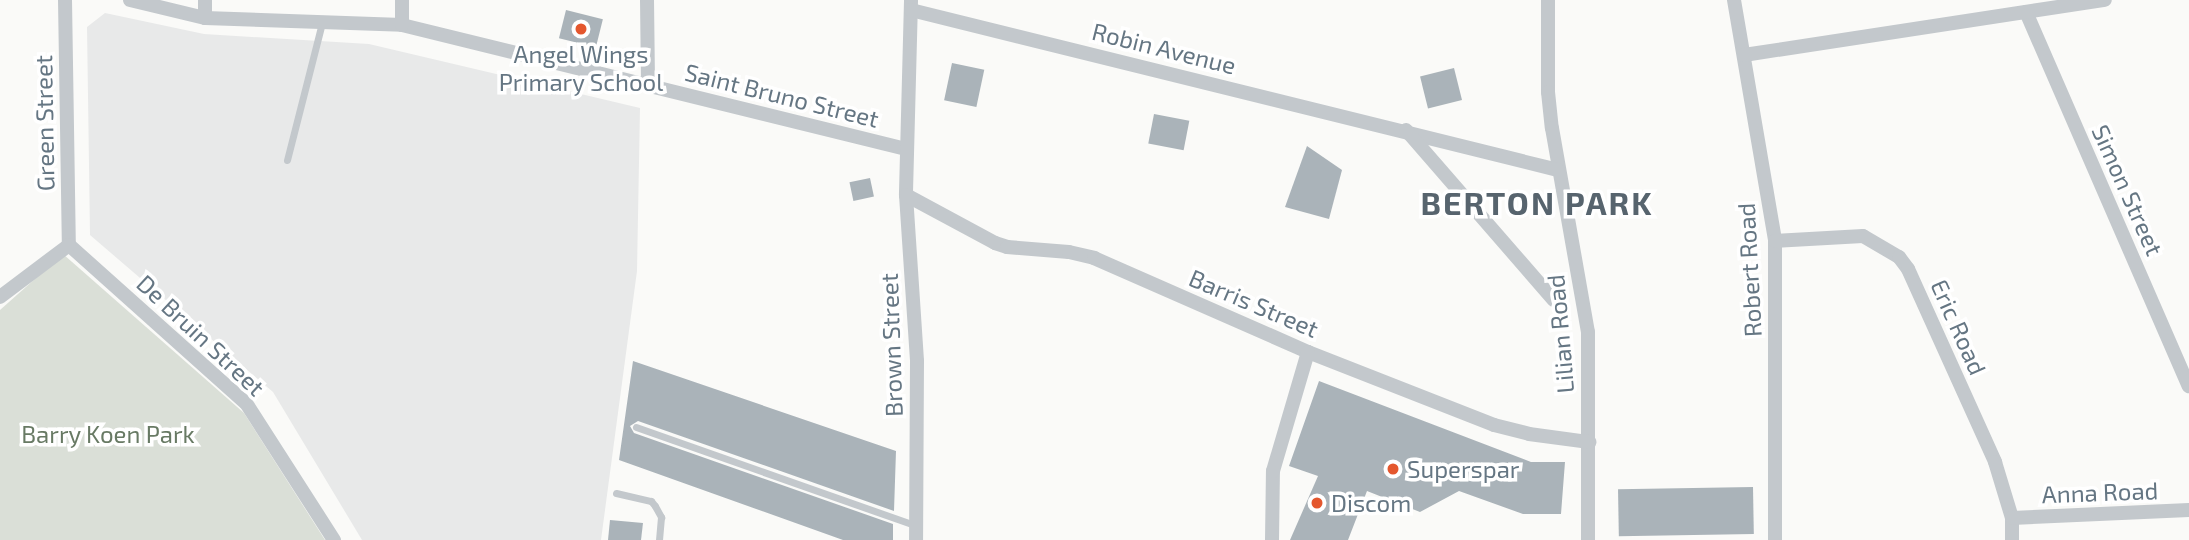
<!DOCTYPE html>
<style>
body{margin:0}
#map{position:relative;width:2189px;height:540px;overflow:hidden;background:#fafaf8;font-family:"Exo 2",sans-serif}
div>[style]{position:absolute}
.built>*{inset:0;background:#e8e9e9}
.green>*{inset:0;background:#dadfd7}
.building>*{inset:0;background:#aab3b9;transform-origin:0 0}
.lane>*{height:7px;margin:-3.5px;padding:0 3.5px;transform-origin:3.5px;border-radius:3.5px;background:#c3c8cc}
.street>*{height:14px;margin:-7px;padding:0 7px;transform-origin:7px;border-radius:7px;background:#c3c8cc}
.dots>*{width:19px;height:19px;translate:-50% -50%;box-sizing:border-box;border:4px solid #fff;border-radius:50%}
span{translate:-50% -50%;white-space:nowrap;text-align:center;line-height:1.15;-webkit-text-stroke:7px #fff;paint-order:stroke}
.street-label{font-size:24px;color:#657683}
.poi-label{font-size:24px;color:#657683}
.left{translate:0 -50%;text-align:left}
.park-label{font-size:24px;color:#687a64}
.district-label{font-size:32px;color:#57646e;font-weight:700;letter-spacing:2px}
</style>
<div id="map">
<div class="built">
<div style="clip-path:polygon(105px 13px,204px 34px,369px 44px,640px 108px,637px 271px,601px 540px,362px 540px,273px 392px,90px 235px,87px 27px)"></div>
</div>
<div class="green">
<div style="clip-path:polygon(63px 254px,244px 413px,325px 540px,0 540px,0 310px)"></div>
</div>
<div class="building">
<div style="left:566px;top:10px;width:38px;height:29px;rotate:14deg"></div>
<div style="left:952px;top:63px;width:33px;height:38px;rotate:12deg"></div>
<div style="left:1454px;top:68px;width:33px;height:35px;rotate:76deg"></div>
<div style="left:1154px;top:114px;width:36px;height:30px;rotate:11deg"></div>
<div style="clip-path:polygon(1307px 146px,1342px 170px,1329px 219px,1285px 207px)"></div>
<div style="left:870px;top:178px;width:19px;height:21px;rotate:78deg"></div>
<div style="clip-path:polygon(633px 361px,896px 451px,894px 511px,638px 421px,630px 426px,634px 433px,893px 524px,893px 540px,843px 540px,619px 460px)"></div>
<div style="clip-path:polygon(1319px 381px,1531px 462px,1565px 462px,1561px 514px,1523px 514px,1459px 491px,1420px 512px,1367px 491px,1348px 540px,1290px 540px,1318px 476px,1289px 466px)"></div>
<div style="left:1753px;top:487px;width:47px;height:135px;rotate:89deg"></div>
<div style="clip-path:polygon(610px 520px,643px 523px,641px 540px,608px 540px)"></div>
</div>
<div class="lane">
<div style="left:287px;top:160px;width:141px;rotate:-75.7deg"></div>
<div style="left:636px;top:427px;width:296px;rotate:19.4deg"></div>
<div style="left:616px;top:493px;width:36px;rotate:13deg"></div>
<div style="left:651px;top:501px;width:6px;rotate:51deg"></div>
<div style="left:655px;top:506px;width:13px;rotate:61deg"></div>
<div style="left:661px;top:517px;width:23px;rotate:95deg"></div>
</div>
<div class="street">
<div style="left:65px;top:0;width:245px;rotate:89.1deg"></div>
<div style="left:130px;top:0;width:77px;rotate:13.5deg"></div>
<div style="left:205px;top:18px;width:197px;rotate:2deg"></div>
<div style="left:402px;top:25px;width:519px;rotate:13.82deg"></div>
<div style="left:205px;top:0;width:18px;rotate:90deg"></div>
<div style="left:647px;top:0;width:86px;rotate:89.3deg"></div>
<div style="left:1548px;top:0;width:92px;rotate:90deg"></div>
<div style="left:1548px;top:92px;width:36px;rotate:84deg"></div>
<div style="left:1552px;top:128px;width:207px;rotate:80deg"></div>
<div style="left:1588px;top:332px;width:208px;rotate:90deg"></div>
<div style="left:1734px;top:0;width:244px;rotate:80.3deg"></div>
<div style="left:1775px;top:241px;width:299px;rotate:90deg"></div>
<div style="left:911px;top:1px;width:194px;rotate:91.5deg"></div>
<div style="left:906px;top:195px;width:166px;rotate:86.2deg"></div>
<div style="left:917px;top:361px;width:179px;rotate:90.3deg"></div>
<div style="left:911px;top:10px;width:666px;rotate:13.89deg"></div>
<div style="left:2026px;top:12px;width:408px;rotate:66.5deg"></div>
<div style="left:402px;top:25px;width:25px;rotate:-90deg"></div>
<div style="left:1744px;top:55px;width:365px;rotate:-8.7deg"></div>
<div style="left:1406px;top:130px;width:225px;rotate:49deg"></div>
<div style="left:906px;top:195px;width:101px;rotate:28.3deg"></div>
<div style="left:995px;top:243px;width:13px;rotate:18deg"></div>
<div style="left:1007px;top:247px;width:62px;rotate:4.6deg"></div>
<div style="left:1069px;top:252px;width:26px;rotate:13deg"></div>
<div style="left:1094px;top:258px;width:234px;rotate:23.7deg"></div>
<div style="left:1308px;top:352px;width:200px;rotate:21.4deg"></div>
<div style="left:1494px;top:425px;width:36px;rotate:14deg"></div>
<div style="left:1529px;top:434px;width:61px;rotate:7.6deg"></div>
<div style="left:1775px;top:241px;width:88px;rotate:-3.3deg"></div>
<div style="left:1863px;top:236px;width:42px;rotate:30.3deg"></div>
<div style="left:1899px;top:257px;width:15px;rotate:53deg"></div>
<div style="left:1908px;top:269px;width:212px;rotate:65.7deg"></div>
<div style="left:1995px;top:462px;width:59px;rotate:73.1deg"></div>
<div style="left:2012px;top:518px;width:22px;rotate:90deg"></div>
<div style="left:69px;top:245px;width:237px;rotate:41.8deg"></div>
<div style="left:246px;top:403px;width:163px;rotate:57.3deg"></div>
<div style="left:0;top:297px;width:86px;rotate:-37deg"></div>
<div style="left:2012px;top:518px;width:177px;rotate:-2.6deg"></div>
<div style="left:1272px;top:540px;width:69px;rotate:-89.2deg"></div>
<div style="left:1273px;top:471px;width:124px;rotate:-73.6deg"></div>
</div>
<div class="dots">
<div style="left:581px;top:29px;background:#e4572e"></div>
<div style="left:1393px;top:469px;background:#e4572e"></div>
<div style="left:1317px;top:503px;background:#e4572e"></div>
</div>
<div class="street-label">
<span style="left:1164px;top:48px;rotate:14deg">Robin Avenue</span>
<span style="left:782px;top:95px;rotate:14deg">Saint Bruno Street</span>
<span style="left:44px;top:123px;rotate:-91deg">Green Street</span>
<span style="left:2128px;top:190px;rotate:66deg">Simon Street</span>
<span style="left:1749px;top:270px;rotate:-93deg">Robert Road</span>
<span style="left:1254px;top:303px;rotate:23deg">Barris Street</span>
<span style="left:1959px;top:327px;rotate:66deg">Eric Road</span>
<span style="left:1560px;top:334px;rotate:-95deg">Lilian Road</span>
<span style="left:201px;top:335px;rotate:43deg">De Bruin Street</span>
<span style="left:891px;top:345px;rotate:-92deg">Brown Street</span>
<span style="left:2100px;top:492px;rotate:-2deg">Anna Road</span>
</div>
<div class="poi-label">
<span style="left:581px;top:68px">Angel Wings<br>Primary School</span>
<span class="left" style="left:1407px;top:469px">Superspar</span>
<span class="left" style="left:1331px;top:503px">Discom</span>
</div>
<div class="park-label">
<span style="left:108px;top:434px">Barry Koen Park</span>
</div>
<div class="district-label">
<span style="left:1537px;top:202px">BERTON PARK</span>
</div>
</div>
